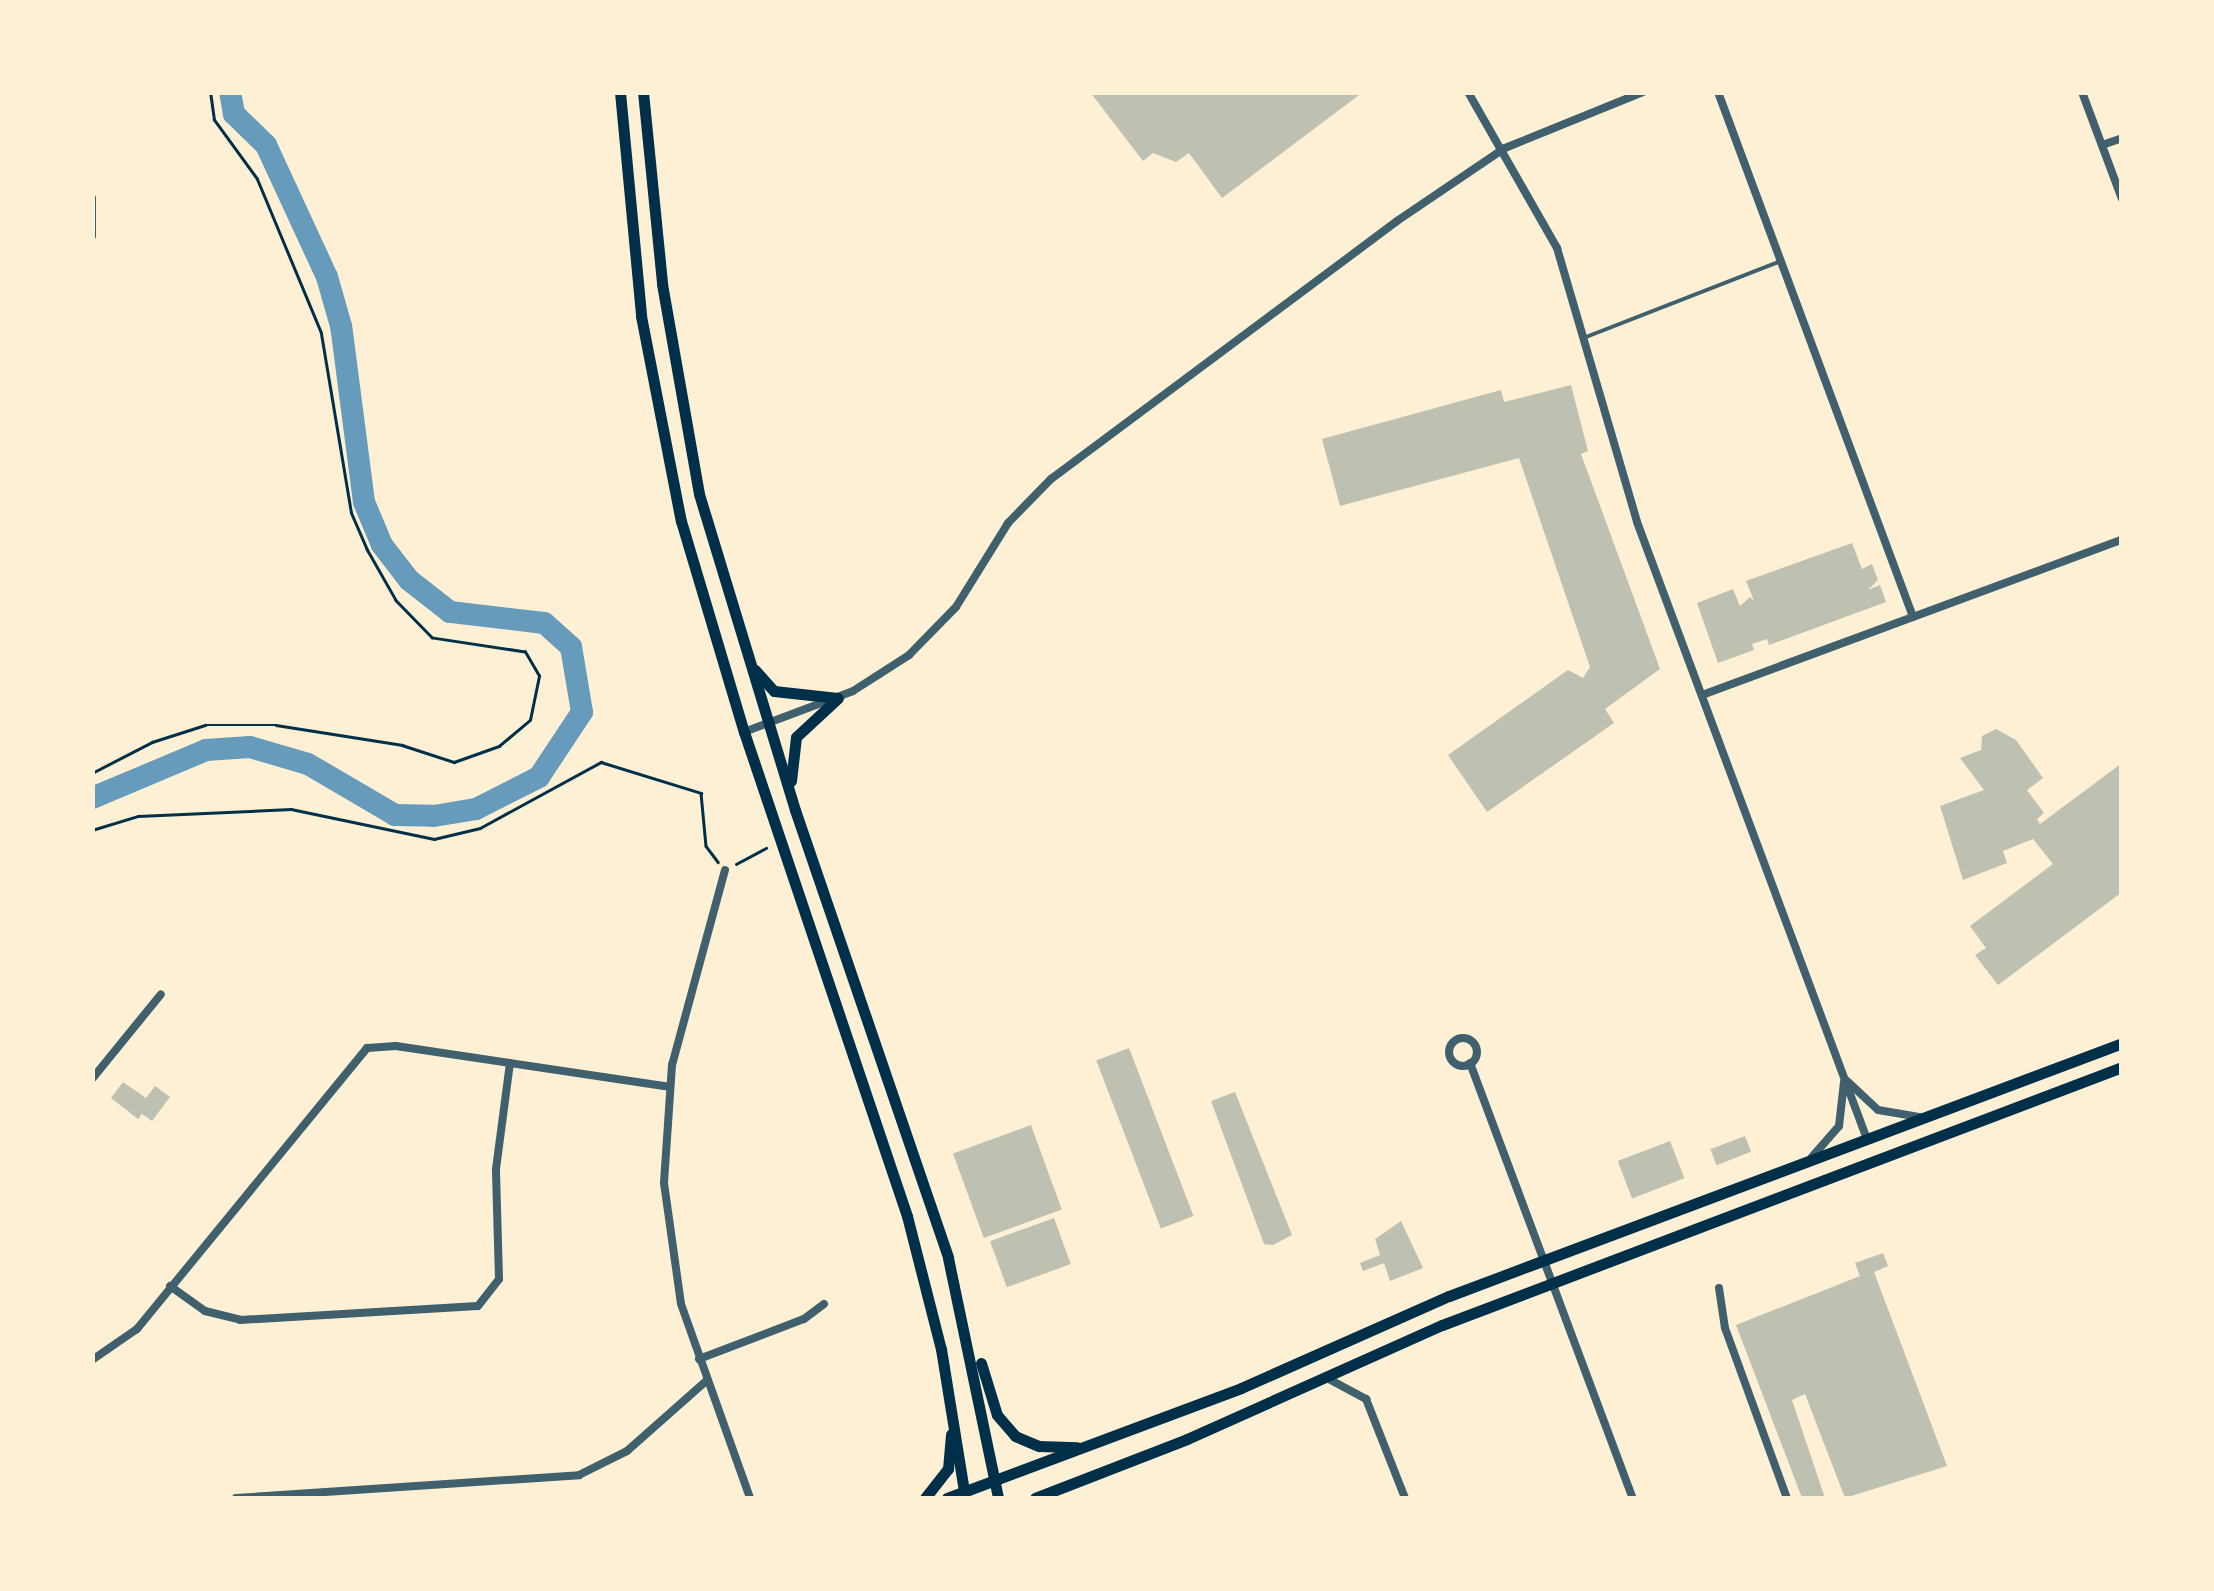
<!DOCTYPE html>
<style>
body{margin:0}
#map{position:relative;width:2214px;height:1591px;overflow:hidden;background:#fdf0d5;font-family:Roboto,sans-serif}
div>[style]{position:absolute}
.river>*{height:22px;margin:-11px;padding:0 11px;transform-origin:11px;border-radius:11px;background:#669bbc}
.building>*{inset:0;background:#bec0b2;transform-origin:0 0}
.path>*{height:2.5px;margin:-1.25px;padding:0 1.25px;transform-origin:1.25px;border-radius:1.25px;background:#003049}
.service>*{height:4px;margin:-2px;padding:0 2px;transform-origin:2px;border-radius:2px;background:#3f606c}
.minor>*{height:8px;margin:-4px;padding:0 4px;transform-origin:4px;border-radius:4px;background:#3f606c}
.minor>.ring{margin:-4px;padding:0;box-sizing:content-box;background:none;border:8px solid #3f606c;border-radius:50%}
.primary>*{height:11px;margin:-5.5px;padding:0 5.5px;transform-origin:5.5px;border-radius:5.5px;background:#003049}
span{translate:-50% -50%;white-space:nowrap;text-align:center;line-height:1.15;-webkit-text-stroke:9px #fdf0d5;paint-order:stroke}
.frame{position:absolute;inset:0;border:95px solid #fdf0d5;pointer-events:none}
</style>
<div id="map">
<div class="river">
<div style="left:92px;top:798px;width:124px;rotate:-22.8deg"></div>
<div style="left:206px;top:750px;width:44px;rotate:-3.9deg"></div>
<div style="left:250px;top:747px;width:60px;rotate:16.3deg"></div>
<div style="left:308px;top:764px;width:101px;rotate:30.4deg"></div>
<div style="left:395px;top:815px;width:39px;rotate:1deg"></div>
<div style="left:434px;top:816px;width:43px;rotate:-9.5deg"></div>
<div style="left:476px;top:809px;width:71px;rotate:-26.9deg"></div>
<div style="left:539px;top:777px;width:78px;rotate:-56.5deg"></div>
<div style="left:582px;top:712px;width:66px;rotate:-99.6deg"></div>
<div style="left:571px;top:647px;width:36px;rotate:-138deg"></div>
<div style="left:544px;top:623px;width:95px;rotate:-173.3deg"></div>
<div style="left:450px;top:612px;width:52px;rotate:-142deg"></div>
<div style="left:409px;top:580px;width:44px;rotate:-127.6deg"></div>
<div style="left:382px;top:545px;width:47px;rotate:-112.7deg"></div>
<div style="left:364px;top:502px;width:177px;rotate:-97.4deg"></div>
<div style="left:341px;top:326px;width:51px;rotate:-105.9deg"></div>
<div style="left:327px;top:277px;width:145px;rotate:-114.8deg"></div>
<div style="left:266px;top:145px;width:45px;rotate:-135.9deg"></div>
<div style="left:234px;top:114px;width:22px;rotate:-100deg"></div>
</div>
<div class="building">
<div style="clip-path:polygon(1090px 92px,1363px 92px,1222px 198px,1189px 153px,1176px 162px,1153px 153px,1143px 161px)"></div>
<div style="clip-path:polygon(1571px 385px,1588px 451px,1581px 454px,1660px 669px,1605px 709px,1614px 723px,1487px 812px,1448px 755px,1568px 670px,1583px 678px,1590px 667px,1519px 458px,1340px 506px,1322px 439px,1501px 390px,1504px 402px)"></div>
<div style="clip-path:polygon(1852px 543px,1862px 569px,1872px 564px,1878px 580px,1868px 590px,1880px 585px,1886px 602px,1769px 645px,1767px 639px,1752px 644px,1754px 650px,1718px 663px,1697px 603px,1733px 589px,1740px 606px,1750px 597px,1754px 601px,1746px 581px)"></div>
<div style="clip-path:polygon(1996px 729px,2016px 740px,2043px 778px,2027px 790px,2044px 813px,2037px 819px,2040px 824px,2122px 763px,2122px 892px,1998px 985px,1975px 955px,1986px 948px,1970px 926px,2053px 864px,2033px 839px,2003px 851px,2007px 863px,1963px 880px,1940px 806px,1984px 790px,1960px 758px,1981px 750px,1982px 736px)"></div>
<div style="left:1129px;top:1048px;width:180px;height:35px;rotate:69deg"></div>
<div style="clip-path:polygon(123px 1082px,146px 1098px,155px 1086px,170px 1097px,152px 1121px,142px 1114px,138px 1119px,111px 1098px)"></div>
<div style="clip-path:polygon(1235px 1092px,1292px 1235px,1273px 1245px,1264px 1244px,1211px 1101px)"></div>
<div style="left:1031px;top:1125px;width:90px;height:83px;rotate:70deg"></div>
<div style="left:1745px;top:1136px;width:17px;height:37px;rotate:69deg"></div>
<div style="left:1670px;top:1141px;width:40px;height:56px;rotate:69deg"></div>
<div style="left:1054px;top:1218px;width:49px;height:68px;rotate:70deg"></div>
<div style="clip-path:polygon(1401px 1221px,1423px 1268px,1390px 1281px,1384px 1263px,1363px 1271px,1360px 1263px,1380px 1255px,1375px 1239px)"></div>
<div style="clip-path:polygon(1883px 1253px,1888px 1266px,1874px 1272px,1947px 1466px,1845px 1498px,1805px 1394px,1792px 1400px,1825px 1498px,1802px 1498px,1736px 1325px,1860px 1276px,1855px 1263px)"></div>
</div>
<div class="path">
<div style="left:92px;top:773px;width:68px;rotate:-27.3deg"></div>
<div style="left:152px;top:742px;width:56px;rotate:-17.8deg"></div>
<div style="left:205px;top:725px;width:71px"></div>
<div style="left:276px;top:725px;width:128px;rotate:9deg"></div>
<div style="left:402px;top:745px;width:55px;rotate:18.1deg"></div>
<div style="left:454px;top:762px;width:48px;rotate:-19.6deg"></div>
<div style="left:499px;top:746px;width:40px;rotate:-40deg"></div>
<div style="left:530px;top:720px;width:45px;rotate:-78.4deg"></div>
<div style="left:539px;top:676px;width:28px;rotate:-120deg"></div>
<div style="left:525px;top:652px;width:94px;rotate:-171.4deg"></div>
<div style="left:432px;top:638px;width:52px;rotate:-134.2deg"></div>
<div style="left:396px;top:601px;width:59px;rotate:-119.6deg"></div>
<div style="left:367px;top:550px;width:40px;rotate:-113.4deg"></div>
<div style="left:351px;top:513px;width:182px;rotate:-99.5deg"></div>
<div style="left:321px;top:333px;width:167px;rotate:-112.6deg"></div>
<div style="left:257px;top:179px;width:73px;rotate:-126.1deg"></div>
<div style="left:214px;top:120px;width:28px;rotate:-98deg"></div>
<div style="left:92px;top:830px;width:48px;rotate:-16.9deg"></div>
<div style="left:138px;top:816px;width:153px;rotate:-2.6deg"></div>
<div style="left:291px;top:809px;width:146px;rotate:11.8deg"></div>
<div style="left:434px;top:839px;width:47px;rotate:-13.4deg"></div>
<div style="left:480px;top:828px;width:138px;rotate:-28.6deg"></div>
<div style="left:601px;top:762px;width:105px;rotate:17.2deg"></div>
<div style="left:701px;top:793px;width:53px;rotate:84.6deg"></div>
<div style="left:706px;top:846px;width:20px;rotate:53deg"></div>
<div style="left:736px;top:864px;width:34px;rotate:-28deg"></div>
</div>
<div class="service">
<div style="left:1586px;top:337px;width:209px;rotate:-21.3deg"></div>
</div>
<div class="minor">
<div style="left:1468px;top:92px;width:180px;rotate:60.3deg"></div>
<div style="left:1557px;top:248px;width:285px;rotate:73.7deg"></div>
<div style="left:1637px;top:522px;width:658px;rotate:69.56deg"></div>
<div style="left:1718px;top:92px;width:560px;rotate:69.62deg"></div>
<div style="left:2082px;top:92px;width:114px;rotate:69.5deg"></div>
<div style="left:2102px;top:145px;width:21px;rotate:-19deg"></div>
<div style="left:92px;top:198px;width:38px;rotate:90deg"></div>
<div style="left:1702px;top:695px;width:448px;rotate:-20.3deg"></div>
<div style="left:744px;top:732px;width:116px;rotate:-20.6deg"></div>
<div style="left:853px;top:691px;width:67px;rotate:-32.7deg"></div>
<div style="left:909px;top:655px;width:67px;rotate:-45.6deg"></div>
<div style="left:956px;top:607px;width:99px;rotate:-58.2deg"></div>
<div style="left:1008px;top:523px;width:62px;rotate:-45.7deg"></div>
<div style="left:1051px;top:479px;width:432px;rotate:-36.7deg"></div>
<div style="left:1397px;top:221px;width:130px;rotate:-34.1deg"></div>
<div style="left:1505px;top:148px;width:149px;rotate:-22.1deg"></div>
<div style="left:725px;top:870px;width:202px;rotate:105.2deg"></div>
<div style="left:672px;top:1065px;width:118px;rotate:93.9deg"></div>
<div style="left:664px;top:1183px;width:122px;rotate:82deg"></div>
<div style="left:681px;top:1304px;width:206px;rotate:70.4deg"></div>
<div class="ring" style="left:1449px;top:1038px;width:20px;height:20px"></div>
<div style="left:1470px;top:1063px;width:465px;rotate:69.5deg"></div>
<div style="left:92px;top:1079px;width:109px;rotate:-50.9deg"></div>
<div style="left:1847px;top:1081px;width:42px;rotate:43.1deg"></div>
<div style="left:1878px;top:1110px;width:43px;rotate:9.5deg"></div>
<div style="left:1812px;top:1157px;width:41px;rotate:-48.9deg"></div>
<div style="left:1839px;top:1126px;width:44px;rotate:-83.5deg"></div>
<div style="left:170px;top:1286px;width:43px;rotate:35.5deg"></div>
<div style="left:205px;top:1311px;width:36px;rotate:14deg"></div>
<div style="left:240px;top:1320px;width:238px;rotate:-3.4deg"></div>
<div style="left:478px;top:1306px;width:34px;rotate:-52deg"></div>
<div style="left:499px;top:1279px;width:110px;rotate:-91.6deg"></div>
<div style="left:496px;top:1169px;width:107px;rotate:-82.5deg"></div>
<div style="left:1719px;top:1288px;width:40px;rotate:81.5deg"></div>
<div style="left:1725px;top:1328px;width:181px;rotate:70deg"></div>
<div style="left:699px;top:1359px;width:112px;rotate:-20.9deg"></div>
<div style="left:804px;top:1319px;width:25px;rotate:-37deg"></div>
<div style="left:92px;top:1360px;width:55px;rotate:-34.6deg"></div>
<div style="left:137px;top:1329px;width:363px;rotate:-50.7deg"></div>
<div style="left:367px;top:1048px;width:29px;rotate:-4deg"></div>
<div style="left:396px;top:1046px;width:276px;rotate:8.5deg"></div>
<div style="left:1325px;top:1377px;width:47px;rotate:28.2deg"></div>
<div style="left:1366px;top:1399px;width:106px;rotate:68.5deg"></div>
<div style="left:236px;top:1498px;width:344px;rotate:-3.8deg"></div>
<div style="left:579px;top:1475px;width:54px;rotate:-26.6deg"></div>
<div style="left:627px;top:1451px;width:106px;rotate:-41.5deg"></div>
</div>
<div class="primary">
<div style="left:620px;top:92px;width:225px;rotate:84.6deg"></div>
<div style="left:641px;top:316px;width:209px;rotate:79deg"></div>
<div style="left:681px;top:521px;width:220px;rotate:73.4deg"></div>
<div style="left:744px;top:732px;width:511px;rotate:71.39deg"></div>
<div style="left:907px;top:1216px;width:137px;rotate:75.7deg"></div>
<div style="left:941px;top:1349px;width:151px;rotate:80.8deg"></div>
<div style="left:643px;top:92px;width:193px;rotate:84.3deg"></div>
<div style="left:662px;top:284px;width:213px;rotate:80deg"></div>
<div style="left:699px;top:494px;width:330px;rotate:73.1deg"></div>
<div style="left:795px;top:810px;width:473px;rotate:71.1deg"></div>
<div style="left:948px;top:1258px;width:245px;rotate:78.2deg"></div>
<div style="left:755px;top:670px;width:28px;rotate:48deg"></div>
<div style="left:774px;top:691px;width:64px;rotate:6.2deg"></div>
<div style="left:791px;top:781px;width:44px;rotate:-83.5deg"></div>
<div style="left:796px;top:737px;width:57px;rotate:-42.9deg"></div>
<div style="left:981px;top:1363px;width:54px;rotate:72.9deg"></div>
<div style="left:997px;top:1415px;width:28px;rotate:49deg"></div>
<div style="left:1015px;top:1436px;width:26px;rotate:23deg"></div>
<div style="left:1039px;top:1446px;width:38px;rotate:2deg"></div>
<div style="left:925px;top:1498px;width:37px;rotate:-52deg"></div>
<div style="left:948px;top:1469px;width:35px;rotate:-85deg"></div>
<div style="left:947px;top:1498px;width:314px;rotate:-20.5deg"></div>
<div style="left:1241px;top:1388px;width:227px;rotate:-23.9deg"></div>
<div style="left:1449px;top:1296px;width:719px;rotate:-20.6deg"></div>
<div style="left:1035px;top:1498px;width:163px;rotate:-21.2deg"></div>
<div style="left:1187px;top:1439px;width:279px;rotate:-24.1deg"></div>
<div style="left:1442px;top:1325px;width:727px;rotate:-20.78deg"></div>
</div>
<div class="frame"></div>
</div>
